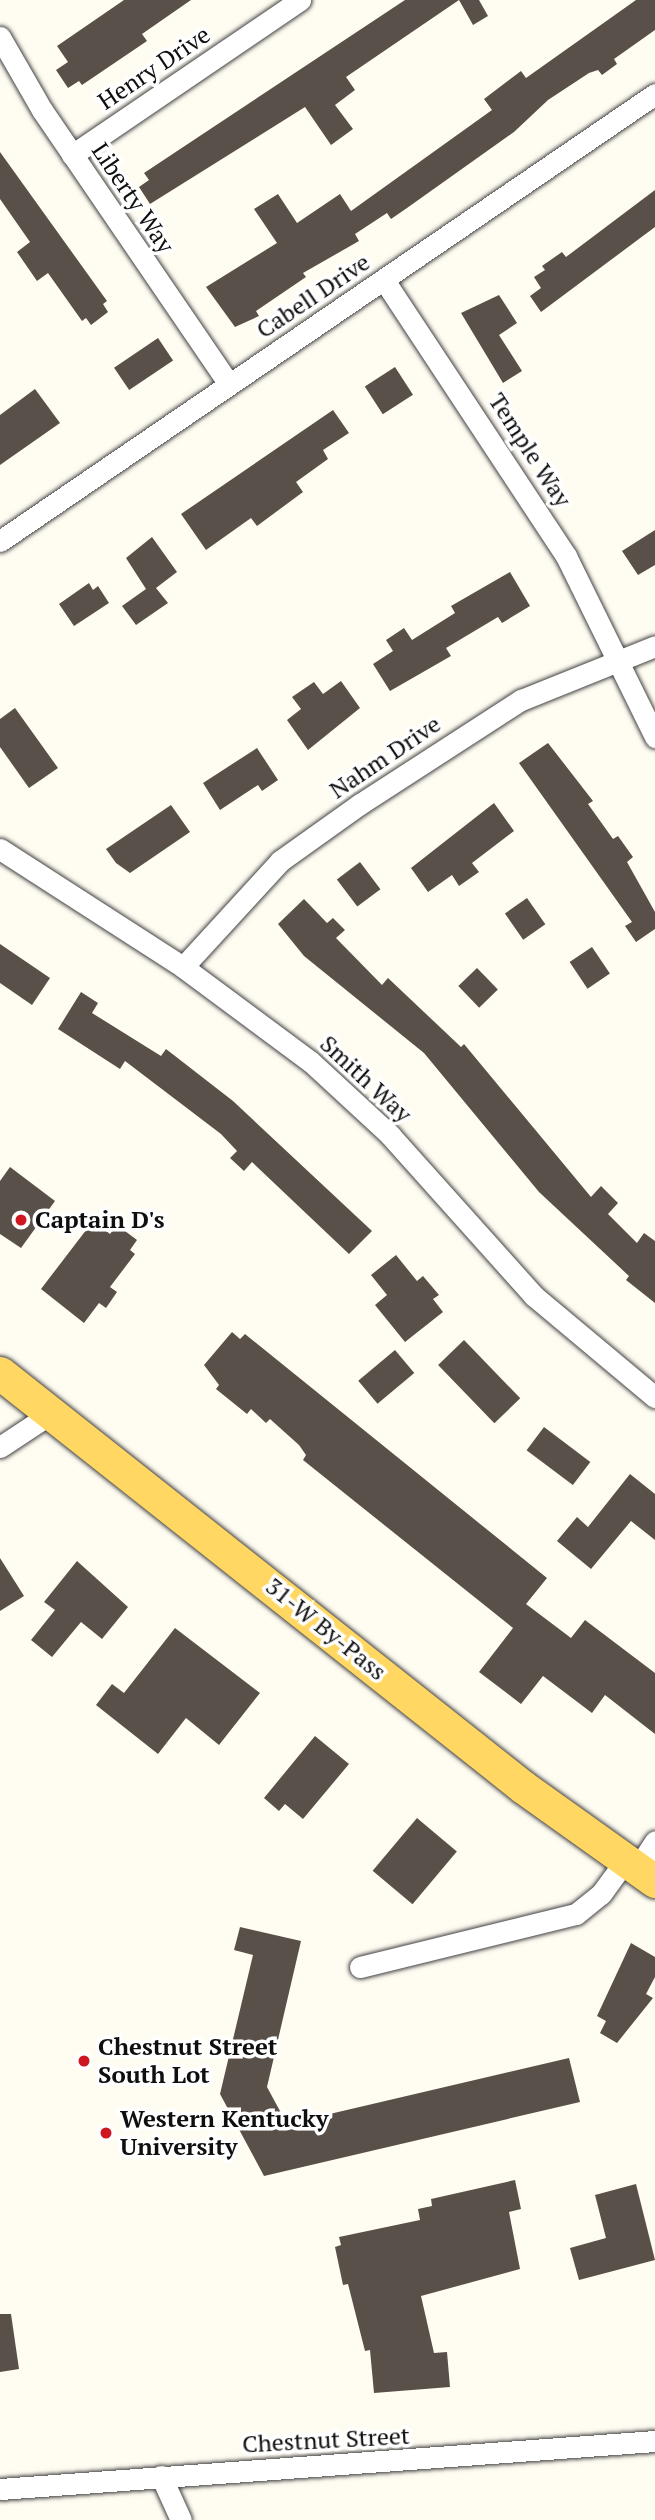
<!DOCTYPE html>
<style>
body{margin:0}
#map{position:relative;width:655px;height:2520px;overflow:hidden;background:#fffcf2;font-family:"PT Serif",serif}
div>[style]{position:absolute}
.building>*{inset:0;background:#59504a;transform-origin:0 0}
.roads{filter:drop-shadow(0 0 2px #424242) drop-shadow(0 0 2px #424242)}
.street>*{height:21px;margin:-10.5px;padding:0 10.5px;transform-origin:10.5px;border-radius:10.5px;background:#fff}
.primary>*{height:33px;margin:-16.5px;padding:0 16.5px;transform-origin:16.5px;border-radius:16.5px;background:#ffd762}
.dots>*{width:19px;height:19px;translate:-50% -50%;box-sizing:border-box;border:4px solid #fff;border-radius:50%}
span{translate:-50% -50%;white-space:nowrap;text-align:center;line-height:1.15;-webkit-text-stroke:7px #fff;paint-order:stroke}
.street-label{font-size:24px;color:#0f0f0f}
.poi-label{font-size:24px;color:#0f0f0f;font-weight:700}
.left{translate:0 -50%;text-align:left}
</style>
<div id="map">
<div class="building">
<div style="clip-path:polygon(124px 0,191px 0,142px 34px,147px 41px,82px 85px,79px 81px,68px 88px,56px 70px,68px 62px,57px 46px)"></div>
<div style="clip-path:polygon(405px 0,479px 0,488px 16px,473px 25px,459px 0,346px 77px,355px 90px,335px 105px,353px 129px,331px 145px,305px 107px,150px 204px,139px 187px,149px 180px,144px 173px)"></div>
<div style="clip-path:polygon(636px 0,655px 0,655px 30px,614px 59px,617px 64px,602px 75px,598px 70px,589px 73px,548px 100px,514px 132px,407px 208px,391px 219px,387px 213px,355px 234px,359px 241px,303px 273px,306px 277px,256px 311px,259px 316px,235px 327px,206px 287px,277px 243px,254px 209px,278px 194px,297px 223px,340px 194px,351px 211px,492px 110px,484px 99px,521px 71px,526px 78px)"></div>
<div style="clip-path:polygon(0 152px,107px 301px,103px 304px,108px 312px,91px 325px,86px 318px,82px 321px,48px 273px,37px 281px,17px 252px,30px 242px,0 199px)"></div>
<div style="clip-path:polygon(655px 190px,655px 227px,541px 312px,530px 296px,541px 288px,534px 277px,545px 270px,542px 266px,562px 252px,566px 257px)"></div>
<div style="clip-path:polygon(499px 295px,517px 323px,499px 335px,522px 371px,503px 383px,461px 313px)"></div>
<div style="left:158px;top:338px;width:27px;height:53px;rotate:56deg"></div>
<div style="left:395px;top:367px;width:33px;height:36px;rotate:57deg"></div>
<div style="clip-path:polygon(35px 389px,60px 423px,0 465px,0 415px)"></div>
<div style="clip-path:polygon(333px 410px,349px 433px,323px 450px,328px 459px,296px 482px,303px 492px,257px 526px,251px 518px,206px 550px,181px 514px)"></div>
<div style="clip-path:polygon(655px 530px,655px 565px,638px 575px,622px 551px)"></div>
<div style="clip-path:polygon(152px 537px,177px 572px,156px 588px,168px 603px,136px 625px,122px 606px,146px 589px,126px 558px)"></div>
<div style="clip-path:polygon(510px 572px,530px 606px,502px 623px,498px 617px,446px 648px,451px 656px,390px 691px,373px 664px,393px 651px,386px 640px,404px 628px,412px 640px,455px 613px,451px 606px)"></div>
<div style="clip-path:polygon(89px 583px,93px 590px,98px 586px,109px 603px,74px 626px,59px 604px)"></div>
<div style="clip-path:polygon(341px 681px,360px 708px,308px 750px,287px 720px,301px 709px,292px 697px,314px 682px,323px 694px)"></div>
<div style="clip-path:polygon(15px 708px,58px 768px,29px 788px,0 747px,0 719px)"></div>
<div style="clip-path:polygon(548px 743px,593px 801px,588px 804px,613px 839px,618px 836px,633px 857px,627px 862px,655px 912px,655px 929px,636px 942px,625px 926px,632px 922px,519px 763px)"></div>
<div style="clip-path:polygon(257px 748px,278px 780px,262px 791px,258px 785px,220px 810px,203px 783px)"></div>
<div style="clip-path:polygon(494px 803px,514px 831px,472px 863px,479px 872px,459px 886px,452px 875px,428px 892px,411px 868px)"></div>
<div style="clip-path:polygon(171px 805px,190px 832px,130px 873px,116px 863px,106px 849px)"></div>
<div style="left:360px;top:862px;width:34px;height:29px;rotate:53deg"></div>
<div style="left:527px;top:898px;width:32px;height:27px;rotate:55deg"></div>
<div style="clip-path:polygon(304px 899px,327px 923px,333px 918px,345px 930px,336px 938px,382px 985px,388px 978px,461px 1047px,464px 1044px,591px 1197px,601px 1186px,618px 1203px,608px 1214px,637px 1243px,644px 1233px,655px 1241px,655px 1303px,626px 1280px,629px 1276px,539px 1192px,424px 1053px,304px 956px,278px 924px)"></div>
<div style="clip-path:polygon(0 944px,50px 978px,32px 1005px,0 983px)"></div>
<div style="left:592px;top:947px;width:32px;height:27px;rotate:56deg"></div>
<div style="left:477px;top:968px;width:30px;height:26px;rotate:46deg"></div>
<div style="clip-path:polygon(81px 992px,98px 1003px,92px 1013px,161px 1056px,166px 1049px,233px 1101px,372px 1231px,349px 1254px,252px 1162px,244px 1171px,230px 1158px,237px 1151px,221px 1134px,125px 1061px,120px 1069px,58px 1029px)"></div>
<div style="clip-path:polygon(10px 1167px,55px 1201px,21px 1248px,0 1234px,0 1181px)"></div>
<div style="clip-path:polygon(93px 1221px,110px 1234px,117px 1225px,137px 1240px,130px 1250px,135px 1254px,110px 1287px,117px 1292px,106px 1308px,99px 1303px,84px 1323px,41px 1289px)"></div>
<div style="clip-path:polygon(396px 1255px,417px 1281px,423px 1276px,439px 1295px,433px 1299px,443px 1312px,405px 1342px,375px 1305px,387px 1295px,371px 1275px)"></div>
<div style="clip-path:polygon(232px 1332px,240px 1339px,245px 1334px,547px 1578px,526px 1604px,571px 1638px,585px 1620px,655px 1673px,655px 1734px,605px 1695px,592px 1713px,543px 1676px,521px 1704px,479px 1672px,513px 1628px,303px 1460px,306px 1455px,299px 1445px,270px 1419px,266px 1423px,251px 1409px,247px 1414px,216px 1389px,219px 1385px,204px 1365px)"></div>
<div style="left:464px;top:1340px;width:81px;height:36px;rotate:46deg"></div>
<div style="left:395px;top:1350px;width:30px;height:48px;rotate:50deg"></div>
<div style="left:544px;top:1427px;width:58px;height:29px;rotate:37deg"></div>
<div style="clip-path:polygon(630px 1474px,655px 1494px,655px 1540px,631px 1521px,591px 1569px,557px 1541px,577px 1517px,588px 1527px)"></div>
<div style="clip-path:polygon(0 1558px,24px 1596px,0 1611px)"></div>
<div style="clip-path:polygon(77px 1561px,128px 1607px,102px 1639px,81px 1622px,52px 1657px,31px 1640px,55px 1610px,44px 1602px)"></div>
<div style="clip-path:polygon(175px 1628px,260px 1693px,219px 1745px,186px 1718px,158px 1754px,96px 1705px,112px 1684px,124px 1693px)"></div>
<div style="clip-path:polygon(315px 1736px,349px 1764px,303px 1819px,285px 1804px,279px 1811px,264px 1798px)"></div>
<div style="left:417px;top:1818px;width:52px;height:69px;rotate:40deg"></div>
<div style="clip-path:polygon(240px 1927px,301px 1941px,267px 2087px,287px 2124px,569px 2058px,580px 2102px,264px 2176px,220px 2094px,253px 1955px,234px 1950px)"></div>
<div style="clip-path:polygon(631px 1943px,655px 1957px,655px 1977px,646px 1994px,653px 1998px,617px 2043px,600px 2033px,606px 2021px,597px 2016px)"></div>
<div style="clip-path:polygon(515px 2180px,521px 2209px,509px 2212px,520px 2269px,421px 2296px,434px 2353px,447px 2352px,450px 2387px,374px 2393px,370px 2350px,365px 2351px,348px 2284px,343px 2285px,335px 2247px,341px 2245px,339px 2237px,420px 2220px,418px 2209px,432px 2206px,431px 2199px)"></div>
<div style="clip-path:polygon(636px 2184px,655px 2260px,579px 2280px,570px 2248px,606px 2238px,595px 2195px)"></div>
<div style="clip-path:polygon(0 2314px,11px 2314px,19px 2369px,0 2372px)"></div>
</div>
<div class="roads">
<div class="street">
<div style="left:0;top:37px;width:84px;rotate:60.1deg"></div>
<div style="left:42px;top:110px;width:332px;rotate:55.7deg"></div>
<div style="left:72px;top:155px;width:276px;rotate:-34.2deg"></div>
<div style="left:384px;top:280px;width:331px;rotate:56.6deg"></div>
<div style="left:566px;top:556px;width:202px;rotate:63.8deg"></div>
<div style="left:0;top:541px;width:793px;rotate:-34.31deg"></div>
<div style="left:0;top:849px;width:218px;rotate:32.8deg"></div>
<div style="left:183px;top:967px;width:159px;rotate:36.6deg"></div>
<div style="left:311px;top:1062px;width:108px;rotate:42.7deg"></div>
<div style="left:390px;top:1135px;width:216px;rotate:48.2deg"></div>
<div style="left:534px;top:1296px;width:158px;rotate:39.9deg"></div>
<div style="left:183px;top:967px;width:144px;rotate:-47.5deg"></div>
<div style="left:280px;top:861px;width:98px;rotate:-35.5deg"></div>
<div style="left:360px;top:804px;width:192px;rotate:-32.9deg"></div>
<div style="left:521px;top:700px;width:144px;rotate:-21.9deg"></div>
<div style="left:0;top:1447px;width:64px;rotate:-33.4deg"></div>
<div style="left:637px;top:1869px;width:33px;rotate:-57deg"></div>
<div style="left:360px;top:1967px;width:222px;rotate:-13.8deg"></div>
<div style="left:576px;top:1914px;width:32px;rotate:-39deg"></div>
<div style="left:601px;top:1894px;width:41px;rotate:-54deg"></div>
<div style="left:161px;top:2476px;width:48px;rotate:65.6deg"></div>
<div style="left:0;top:2489px;width:657px;rotate:-4.19deg"></div>
</div>
<div class="primary">
<div style="left:0;top:1373px;width:667px;rotate:38.36deg"></div>
<div style="left:523px;top:1787px;width:162px;rotate:35.5deg"></div>
</div>
</div>
<div class="dots">
<div style="left:21px;top:1220px;background:#cf1722"></div>
<div style="left:84px;top:2061px;background:#cf1722"></div>
<div style="left:106px;top:2133px;background:#cf1722"></div>
</div>
<div class="street-label">
<span style="left:154px;top:68px;rotate:-34deg">Henry Drive</span>
<span style="left:133px;top:198px;rotate:56deg">Liberty Way</span>
<span style="left:313px;top:296px;rotate:-34deg">Cabell Drive</span>
<span style="left:530px;top:450px;rotate:57deg">Temple Way</span>
<span style="left:385px;top:757px;rotate:-34deg">Nahm Drive</span>
<span style="left:366px;top:1079px;rotate:43deg">Smith Way</span>
<span style="left:326px;top:1629px;rotate:39deg">31-W By-Pass</span>
<span style="left:326px;top:2440px;rotate:-3deg">Chestnut Street</span>
</div>
<div class="poi-label">
<span class="left" style="left:35px;top:1220px">Captain D's</span>
<span class="left" style="left:98px;top:2061px">Chestnut Street<br>South Lot</span>
<span class="left" style="left:120px;top:2133px">Western Kentucky<br>University</span>
</div>
</div>
